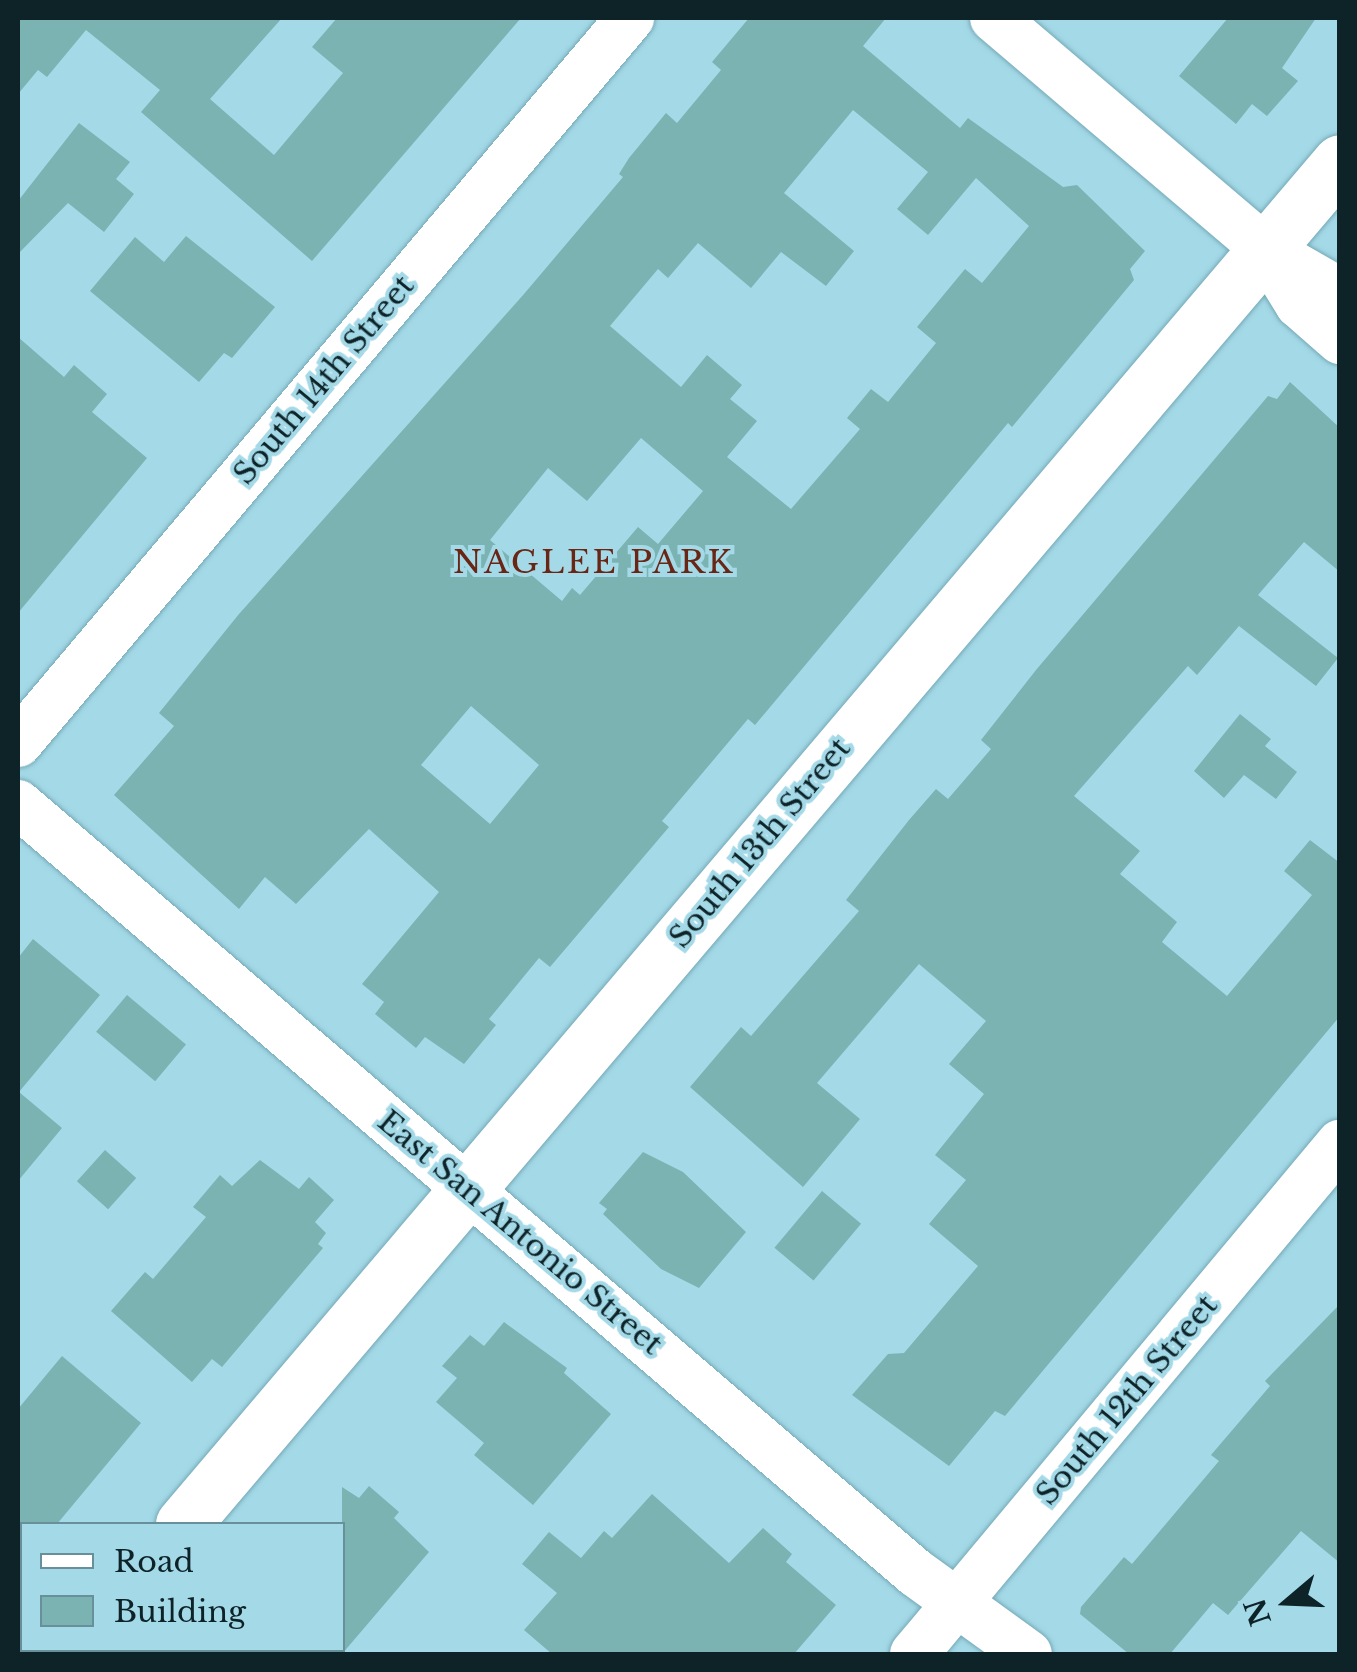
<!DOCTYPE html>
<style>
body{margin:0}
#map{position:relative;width:1357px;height:1672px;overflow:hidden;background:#a4d9e7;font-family:"Libre Baskerville",serif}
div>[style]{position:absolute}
.building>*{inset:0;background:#7bb3b2;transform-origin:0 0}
.roads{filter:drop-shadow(0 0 2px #75a9b7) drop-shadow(0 0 2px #75a9b7)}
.minor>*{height:48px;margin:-24px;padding:0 24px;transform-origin:24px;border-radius:24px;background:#fff}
.tertiary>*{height:55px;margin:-27.5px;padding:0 27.5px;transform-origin:27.5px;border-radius:27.5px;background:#fff}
span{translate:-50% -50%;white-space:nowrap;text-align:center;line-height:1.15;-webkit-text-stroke:8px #a4d9e7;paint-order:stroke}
.street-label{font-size:30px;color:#0d2328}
.neighbourhood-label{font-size:32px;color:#692615;letter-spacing:2.5px}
.frame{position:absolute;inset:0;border:20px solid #0d2328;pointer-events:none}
.legend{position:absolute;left:20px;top:1522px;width:325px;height:130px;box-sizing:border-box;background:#a4d9e7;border:2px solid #68909b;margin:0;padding:12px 18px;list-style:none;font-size:30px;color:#0d2328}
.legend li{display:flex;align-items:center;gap:20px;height:50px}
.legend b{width:50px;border:2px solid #68909b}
.north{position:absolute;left:1237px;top:1552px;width:100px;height:100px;-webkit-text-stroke:8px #a4d9e7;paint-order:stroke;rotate:251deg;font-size:28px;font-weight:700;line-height:40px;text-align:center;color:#0d2328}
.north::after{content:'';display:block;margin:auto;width:35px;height:45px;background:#0d2328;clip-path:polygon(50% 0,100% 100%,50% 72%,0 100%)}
</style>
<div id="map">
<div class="building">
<div style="clip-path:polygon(18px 18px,282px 18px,210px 99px,274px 155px,343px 73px,312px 47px,337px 18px,521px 18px,312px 261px,141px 112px,160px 90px,86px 30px,47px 77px,38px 70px,18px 94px)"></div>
<div style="clip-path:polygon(evenodd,749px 18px,886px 18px,863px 46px,960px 128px,968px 118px,1063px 187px,1077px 185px,1145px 251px,1130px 269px,1134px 280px,1012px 427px,1008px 423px,755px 725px,748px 719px,662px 821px,669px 827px,550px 967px,539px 958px,489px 1019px,496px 1025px,464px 1064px,425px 1037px,416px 1048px,375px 1014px,384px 1002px,362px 984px,439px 892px,369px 829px,296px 904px,265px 877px,239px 909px,114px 795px,174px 726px,159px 713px,239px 614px,524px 294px,623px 177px,619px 174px,629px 158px,666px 113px,677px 123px,721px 70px,712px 62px,749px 18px,853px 110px,928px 172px,897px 209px,928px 235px,976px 178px,1029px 226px,982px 283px,965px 269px,917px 327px,936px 343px,888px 402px,871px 389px,847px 418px,860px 429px,791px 509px,727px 457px,757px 421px,730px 399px,742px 385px,707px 355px,681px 387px,610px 326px,658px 269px,668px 278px,698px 243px,751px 288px,781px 252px,826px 286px,854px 251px,784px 193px,853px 110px,749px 18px,641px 438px,703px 491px,658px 544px,638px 527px,580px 595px,572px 588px,562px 601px,490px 540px,548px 468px,587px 501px,641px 438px,749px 18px,471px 706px,539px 765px,490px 824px,421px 765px,471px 706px)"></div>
<div style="clip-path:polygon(1228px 18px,1316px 18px,1282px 68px,1298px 81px,1267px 116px,1252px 104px,1236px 124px,1179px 76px)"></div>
<div style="clip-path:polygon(79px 123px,130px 162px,116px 179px,134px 194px,104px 232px,68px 203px,18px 254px,18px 201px)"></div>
<div style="clip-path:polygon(186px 236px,275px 307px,232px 358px,224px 353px,199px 382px,90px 291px,135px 237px,164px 262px)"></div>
<div style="clip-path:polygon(18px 337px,64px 377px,74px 365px,107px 394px,92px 412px,147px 458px,18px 613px)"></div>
<div style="clip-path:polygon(1290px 382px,1340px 428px,1340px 572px,1304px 542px,1258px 595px,1338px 658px,1316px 686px,1239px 626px,1197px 675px,1188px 666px,1074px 796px,1140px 851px,1120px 874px,1177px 922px,1162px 942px,1227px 996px,1312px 895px,1284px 871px,1310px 840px,1340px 863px,1340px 1016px,1005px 1416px,995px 1411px,949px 1466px,852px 1395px,888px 1354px,904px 1353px,978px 1266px,929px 1224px,966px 1180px,935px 1155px,984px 1094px,949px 1064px,986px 1021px,919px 964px,817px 1083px,860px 1119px,803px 1187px,690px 1087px,741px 1027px,751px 1036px,859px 911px,846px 900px,909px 820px,936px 789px,948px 799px,991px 749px,981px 740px,1036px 670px,1268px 396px,1277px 399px)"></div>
<div style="clip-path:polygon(1240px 714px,1271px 739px,1265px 746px,1297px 772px,1276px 799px,1244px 775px,1224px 798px,1194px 771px)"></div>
<div style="clip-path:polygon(33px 939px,100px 995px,19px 1092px,62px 1128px,18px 1181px,18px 958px)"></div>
<div style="left:127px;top:995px;width:77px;height:48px;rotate:40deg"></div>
<div style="left:105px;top:1150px;width:42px;height:42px;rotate:42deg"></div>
<div style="clip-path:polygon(643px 1152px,683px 1172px,746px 1232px,699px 1288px,661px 1269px,603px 1214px,607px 1209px,599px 1203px)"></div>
<div style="clip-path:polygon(260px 1160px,299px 1189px,309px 1177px,334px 1200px,315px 1222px,326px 1233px,318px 1244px,323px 1248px,222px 1367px,212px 1359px,192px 1382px,111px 1311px,145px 1272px,153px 1279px,206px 1217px,193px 1207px,220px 1175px,232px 1186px)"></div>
<div style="left:822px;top:1191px;width:51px;height:74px;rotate:40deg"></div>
<div style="clip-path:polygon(1340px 1304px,1340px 1563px,1301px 1531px,1228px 1615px,1213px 1603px,1170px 1654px,1129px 1654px,1080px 1614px,1081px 1607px,1124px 1557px,1132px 1564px,1219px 1461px,1211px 1455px,1270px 1386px,1265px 1381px)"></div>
<div style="clip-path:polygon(504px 1322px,567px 1368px,564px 1373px,611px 1414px,533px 1505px,474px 1455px,484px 1443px,436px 1402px,457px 1378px,442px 1366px,470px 1335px,484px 1346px)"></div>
<div style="clip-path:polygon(62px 1356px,141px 1423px,57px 1524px,18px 1524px,18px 1409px)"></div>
<div style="clip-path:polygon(369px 1486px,399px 1512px,394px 1518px,429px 1552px,342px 1654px,342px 1487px,359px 1498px)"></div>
<div style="clip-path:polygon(652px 1494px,729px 1563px,763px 1528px,792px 1554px,786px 1562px,836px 1605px,794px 1654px,552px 1654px,524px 1630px,557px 1593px,522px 1564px,549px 1532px,581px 1558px,604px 1531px,612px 1538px)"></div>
</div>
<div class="roads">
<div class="minor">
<div style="left:994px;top:18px;width:356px;rotate:40.4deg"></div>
<div style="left:1265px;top:249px;width:86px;rotate:29.8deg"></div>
<div style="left:1265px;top:249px;width:65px;rotate:58.3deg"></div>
<div style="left:1299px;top:304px;width:55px;rotate:41.3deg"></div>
<div style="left:18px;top:743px;width:949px;rotate:-49.83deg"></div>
<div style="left:18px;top:804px;width:1182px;rotate:40.58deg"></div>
<div style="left:916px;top:1573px;width:138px;rotate:35.9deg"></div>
<div style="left:914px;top:1654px;width:665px;rotate:-50.13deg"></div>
</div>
<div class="tertiary">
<div style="left:183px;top:1524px;width:1787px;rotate:-49.65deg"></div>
<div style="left:73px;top:1654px;width:6px;rotate:-45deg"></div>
</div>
</div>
<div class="street-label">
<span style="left:324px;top:380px;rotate:-50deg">South 14th Street</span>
<span style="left:760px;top:843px;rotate:-50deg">South 13th Street</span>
<span style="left:520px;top:1233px;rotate:40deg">East San Antonio Street</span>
<span style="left:1127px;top:1400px;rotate:-50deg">South 12th Street</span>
</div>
<div class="neighbourhood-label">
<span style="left:594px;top:562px">NAGLEE PARK</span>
</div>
<div class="frame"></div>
<ul class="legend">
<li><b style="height:12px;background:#fff"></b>Road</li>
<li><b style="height:28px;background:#7bb3b2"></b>Building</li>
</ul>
<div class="north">N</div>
</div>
